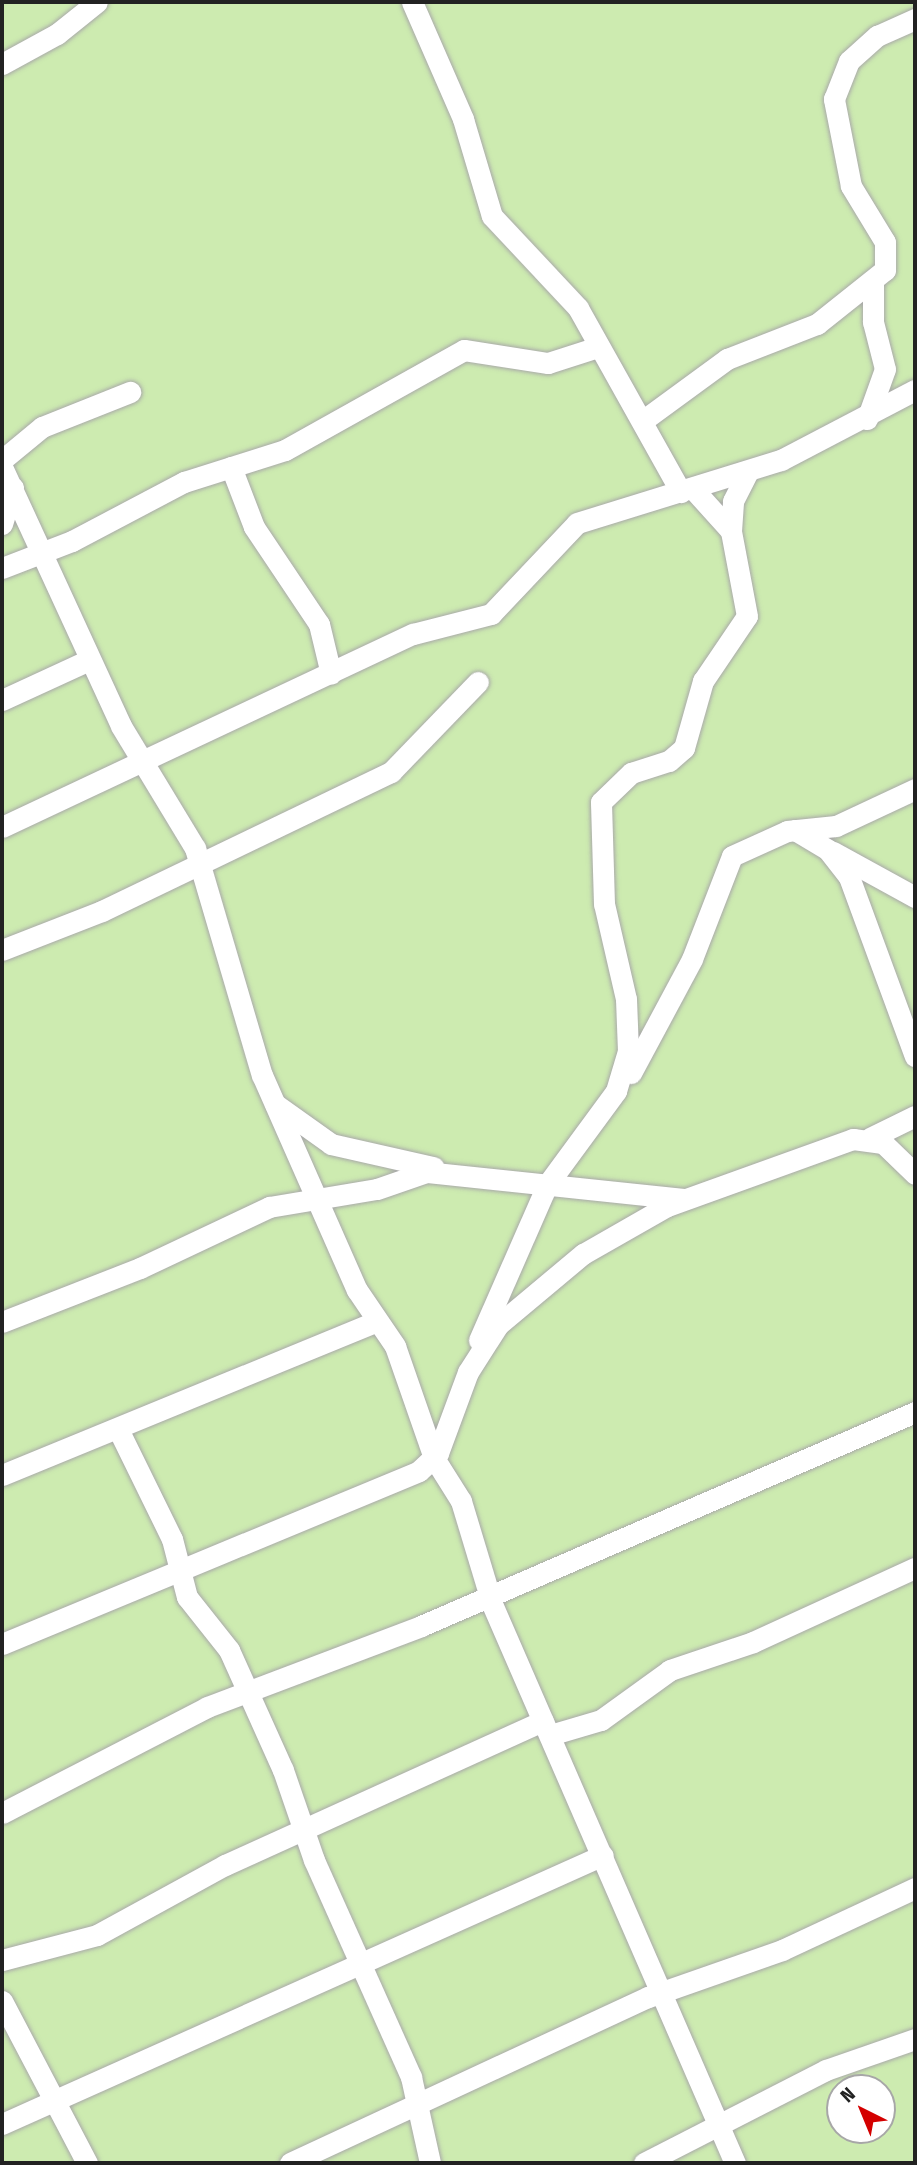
<!DOCTYPE html>
<style>
body{margin:0}
#map{position:relative;width:917px;height:2165px;overflow:hidden;background:#f2efe9;font-family:"Fira Sans Condensed",sans-serif}
div>[style]{position:absolute}
.grass>*{inset:0;background:#cdebb0}
.roads{filter:drop-shadow(0 0 2px #a9a9a9) drop-shadow(0 0 2px #a9a9a9)}
.minor>*{height:21px;margin:-10.5px;padding:0 10.5px;transform-origin:10.5px;border-radius:10.5px;background:#fff}
span{translate:-50% -50%;white-space:nowrap;text-align:center;line-height:1.15;-webkit-text-stroke:6px #fff;paint-order:stroke}
.frame{position:absolute;inset:0;border:4px solid #222;pointer-events:none}
.north{position:absolute;left:826px;top:2074px;width:70px;height:70px;box-sizing:border-box;background:#fff;border:2px solid #a7a7a7;border-radius:50%;rotate:317deg;font-size:19px;font-weight:700;line-height:28px;text-align:center;color:#222}
.north::after{content:'';display:block;margin:auto;width:24px;height:32px;background:#d40000;clip-path:polygon(50% 0,100% 100%,50% 72%,0 100%)}
</style>
<div id="map">
<div class="grass">
<div style="clip-path:polygon(evenodd,2px 2px,915px 2px,915px 2163px,2px 2163px,2px 2px,840px 2088px,882px 2088px,882px 2130px,840px 2130px,840px 2088px)"></div>
</div>
<div class="roads">
<div class="minor">
<div style="left:412px;top:2px;width:128px;rotate:66.4deg"></div>
<div style="left:463px;top:119px;width:101px;rotate:73.4deg"></div>
<div style="left:492px;top:216px;width:126px;rotate:46.9deg"></div>
<div style="left:578px;top:308px;width:211px;rotate:60.8deg"></div>
<div style="left:2px;top:64px;width:63px;rotate:-28.6deg"></div>
<div style="left:57px;top:34px;width:51px;rotate:-38.7deg"></div>
<div style="left:645px;top:419px;width:102px;rotate:-36.2deg"></div>
<div style="left:727px;top:359px;width:97px;rotate:-21.3deg"></div>
<div style="left:817px;top:324px;width:87px;rotate:-38.5deg"></div>
<div style="left:885px;top:270px;width:28px;rotate:-90deg"></div>
<div style="left:885px;top:242px;width:66px;rotate:-121.3deg"></div>
<div style="left:851px;top:186px;width:89px;rotate:-101.1deg"></div>
<div style="left:834px;top:99px;width:41px;rotate:-68.5deg"></div>
<div style="left:849px;top:61px;width:38px;rotate:-42deg"></div>
<div style="left:877px;top:36px;width:42px;rotate:-24.1deg"></div>
<div style="left:867px;top:419px;width:53px;rotate:-70.2deg"></div>
<div style="left:885px;top:369px;width:49px;rotate:-104.3deg"></div>
<div style="left:873px;top:322px;width:38px;rotate:-90deg"></div>
<div style="left:2px;top:460px;width:52px;rotate:-39.5deg"></div>
<div style="left:42px;top:427px;width:95px;rotate:-21.7deg"></div>
<div style="left:2px;top:467px;width:285px;rotate:65.3deg"></div>
<div style="left:121px;top:726px;width:143px;rotate:58.8deg"></div>
<div style="left:195px;top:848px;width:237px;rotate:73.6deg"></div>
<div style="left:262px;top:1075px;width:235px;rotate:66.2deg"></div>
<div style="left:357px;top:1290px;width:68px;rotate:55.8deg"></div>
<div style="left:395px;top:1346px;width:119px;rotate:70.8deg"></div>
<div style="left:434px;top:1458px;width:51px;rotate:57.9deg"></div>
<div style="left:461px;top:1501px;width:108px;rotate:73.2deg"></div>
<div style="left:492px;top:1604px;width:610px;rotate:66.51deg"></div>
<div style="left:231px;top:467px;width:64px;rotate:69deg"></div>
<div style="left:254px;top:527px;width:117px;rotate:56.2deg"></div>
<div style="left:319px;top:624px;width:51px;rotate:76.5deg"></div>
<div style="left:2px;top:524px;width:38px;rotate:-73deg"></div>
<div style="left:731px;top:531px;width:30px;rotate:-86deg"></div>
<div style="left:733px;top:501px;width:33px;rotate:-63deg"></div>
<div style="left:2px;top:568px;width:75px;rotate:-21.1deg"></div>
<div style="left:72px;top:541px;width:127px;rotate:-27.8deg"></div>
<div style="left:184px;top:482px;width:106px;rotate:-17.6deg"></div>
<div style="left:285px;top:450px;width:205px;rotate:-29.2deg"></div>
<div style="left:464px;top:350px;width:85px;rotate:8.8deg"></div>
<div style="left:548px;top:363px;width:49px;rotate:-17.7deg"></div>
<div style="left:2px;top:700px;width:96px;rotate:-24.7deg"></div>
<div style="left:2px;top:827px;width:454px;rotate:-25.2deg"></div>
<div style="left:413px;top:634px;width:81px;rotate:-14.4deg"></div>
<div style="left:491px;top:614px;width:125px;rotate:-46.6deg"></div>
<div style="left:577px;top:523px;width:214px;rotate:-17.2deg"></div>
<div style="left:781px;top:460px;width:151px;rotate:-27.6deg"></div>
<div style="left:795px;top:830px;width:39px;rotate:31deg"></div>
<div style="left:828px;top:850px;width:34px;rotate:52deg"></div>
<div style="left:849px;top:877px;width:191px;rotate:69.8deg"></div>
<div style="left:833px;top:852px;width:94px;rotate:28.8deg"></div>
<div style="left:2px;top:950px;width:107px;rotate:-21.3deg"></div>
<div style="left:102px;top:911px;width:321px;rotate:-25.7deg"></div>
<div style="left:391px;top:772px;width:125px;rotate:-46deg"></div>
<div style="left:631px;top:1073px;width:129px;rotate:-61.8deg"></div>
<div style="left:692px;top:959px;width:110px;rotate:-68.8deg"></div>
<div style="left:732px;top:856px;width:60px;rotate:-24.4deg"></div>
<div style="left:787px;top:831px;width:49px;rotate:-5.8deg"></div>
<div style="left:836px;top:826px;width:87px;rotate:-25.1deg"></div>
<div style="left:275px;top:1104px;width:69px;rotate:35.5deg"></div>
<div style="left:331px;top:1144px;width:105px;rotate:12.7deg"></div>
<div style="left:870px;top:1138px;width:50px;rotate:-26.1deg"></div>
<div style="left:2px;top:1322px;width:148px;rotate:-21.4deg"></div>
<div style="left:140px;top:1268px;width:143px;rotate:-25.3deg"></div>
<div style="left:269px;top:1207px;width:109px;rotate:-9.5deg"></div>
<div style="left:377px;top:1189px;width:52px;rotate:-19.1deg"></div>
<div style="left:426px;top:1172px;width:258px;rotate:6deg"></div>
<div style="left:479px;top:1340px;width:169px;rotate:-66.3deg"></div>
<div style="left:547px;top:1185px;width:117px;rotate:-53.7deg"></div>
<div style="left:616px;top:1091px;width:42px;rotate:-73.3deg"></div>
<div style="left:628px;top:1051px;width:52px;rotate:-92.2deg"></div>
<div style="left:626px;top:999px;width:98px;rotate:-103deg"></div>
<div style="left:604px;top:904px;width:102px;rotate:-91.7deg"></div>
<div style="left:601px;top:802px;width:42px;rotate:-44deg"></div>
<div style="left:631px;top:773px;width:40px;rotate:-18deg"></div>
<div style="left:669px;top:761px;width:20px;rotate:-41deg"></div>
<div style="left:684px;top:748px;width:70px;rotate:-74.2deg"></div>
<div style="left:703px;top:681px;width:78px;rotate:-55.9deg"></div>
<div style="left:747px;top:616px;width:86px;rotate:-100.7deg"></div>
<div style="left:731px;top:531px;width:54px;rotate:-132deg"></div>
<div style="left:118px;top:1429px;width:123px;rotate:63.9deg"></div>
<div style="left:172px;top:1539px;width:60px;rotate:75.5deg"></div>
<div style="left:187px;top:1597px;width:68px;rotate:51.6deg"></div>
<div style="left:229px;top:1650px;width:132px;rotate:65.8deg"></div>
<div style="left:283px;top:1770px;width:95px;rotate:71deg"></div>
<div style="left:314px;top:1860px;width:238px;rotate:65.9deg"></div>
<div style="left:411px;top:2077px;width:88px;rotate:77.5deg"></div>
<div style="left:2px;top:1475px;width:405px;rotate:-22.3deg"></div>
<div style="left:2px;top:1644px;width:451px;rotate:-22.5deg"></div>
<div style="left:419px;top:1471px;width:26px;rotate:-43deg"></div>
<div style="left:438px;top:1453px;width:86px;rotate:-69.7deg"></div>
<div style="left:468px;top:1372px;width:56px;rotate:-57.4deg"></div>
<div style="left:498px;top:1325px;width:111px;rotate:-39.9deg"></div>
<div style="left:583px;top:1254px;width:97px;rotate:-29.7deg"></div>
<div style="left:667px;top:1206px;width:198px;rotate:-19.8deg"></div>
<div style="left:853px;top:1139px;width:30px;rotate:8deg"></div>
<div style="left:883px;top:1143px;width:45px;rotate:44.1deg"></div>
<div style="left:550px;top:1735px;width:53px;rotate:-16.4deg"></div>
<div style="left:601px;top:1720px;width:85px;rotate:-35.9deg"></div>
<div style="left:670px;top:1670px;width:88px;rotate:-18.6deg"></div>
<div style="left:753px;top:1642px;width:178px;rotate:-24.6deg"></div>
<div style="left:2px;top:1813px;width:231px;rotate:-27.3deg"></div>
<div style="left:207px;top:1707px;width:229px;rotate:-20.7deg"></div>
<div style="left:421px;top:1626px;width:538px;rotate:-23.42deg"></div>
<div style="left:2px;top:1960px;width:98px;rotate:-14.7deg"></div>
<div style="left:97px;top:1935px;width:146px;rotate:-28.7deg"></div>
<div style="left:225px;top:1865px;width:349px;rotate:-24.4deg"></div>
<div style="left:2px;top:2001px;width:183px;rotate:62.3deg"></div>
<div style="left:2px;top:2124px;width:658px;rotate:-24.11deg"></div>
<div style="left:290px;top:2163px;width:395px;rotate:-24.9deg"></div>
<div style="left:648px;top:1997px;width:142px;rotate:-19.3deg"></div>
<div style="left:782px;top:1950px;width:147px;rotate:-25deg"></div>
<div style="left:644px;top:2163px;width:204px;rotate:-27.1deg"></div>
<div style="left:826px;top:2070px;width:94px;rotate:-19.2deg"></div>
</div>
</div>
<div class="frame"></div>
<div class="north">N</div>
</div>
